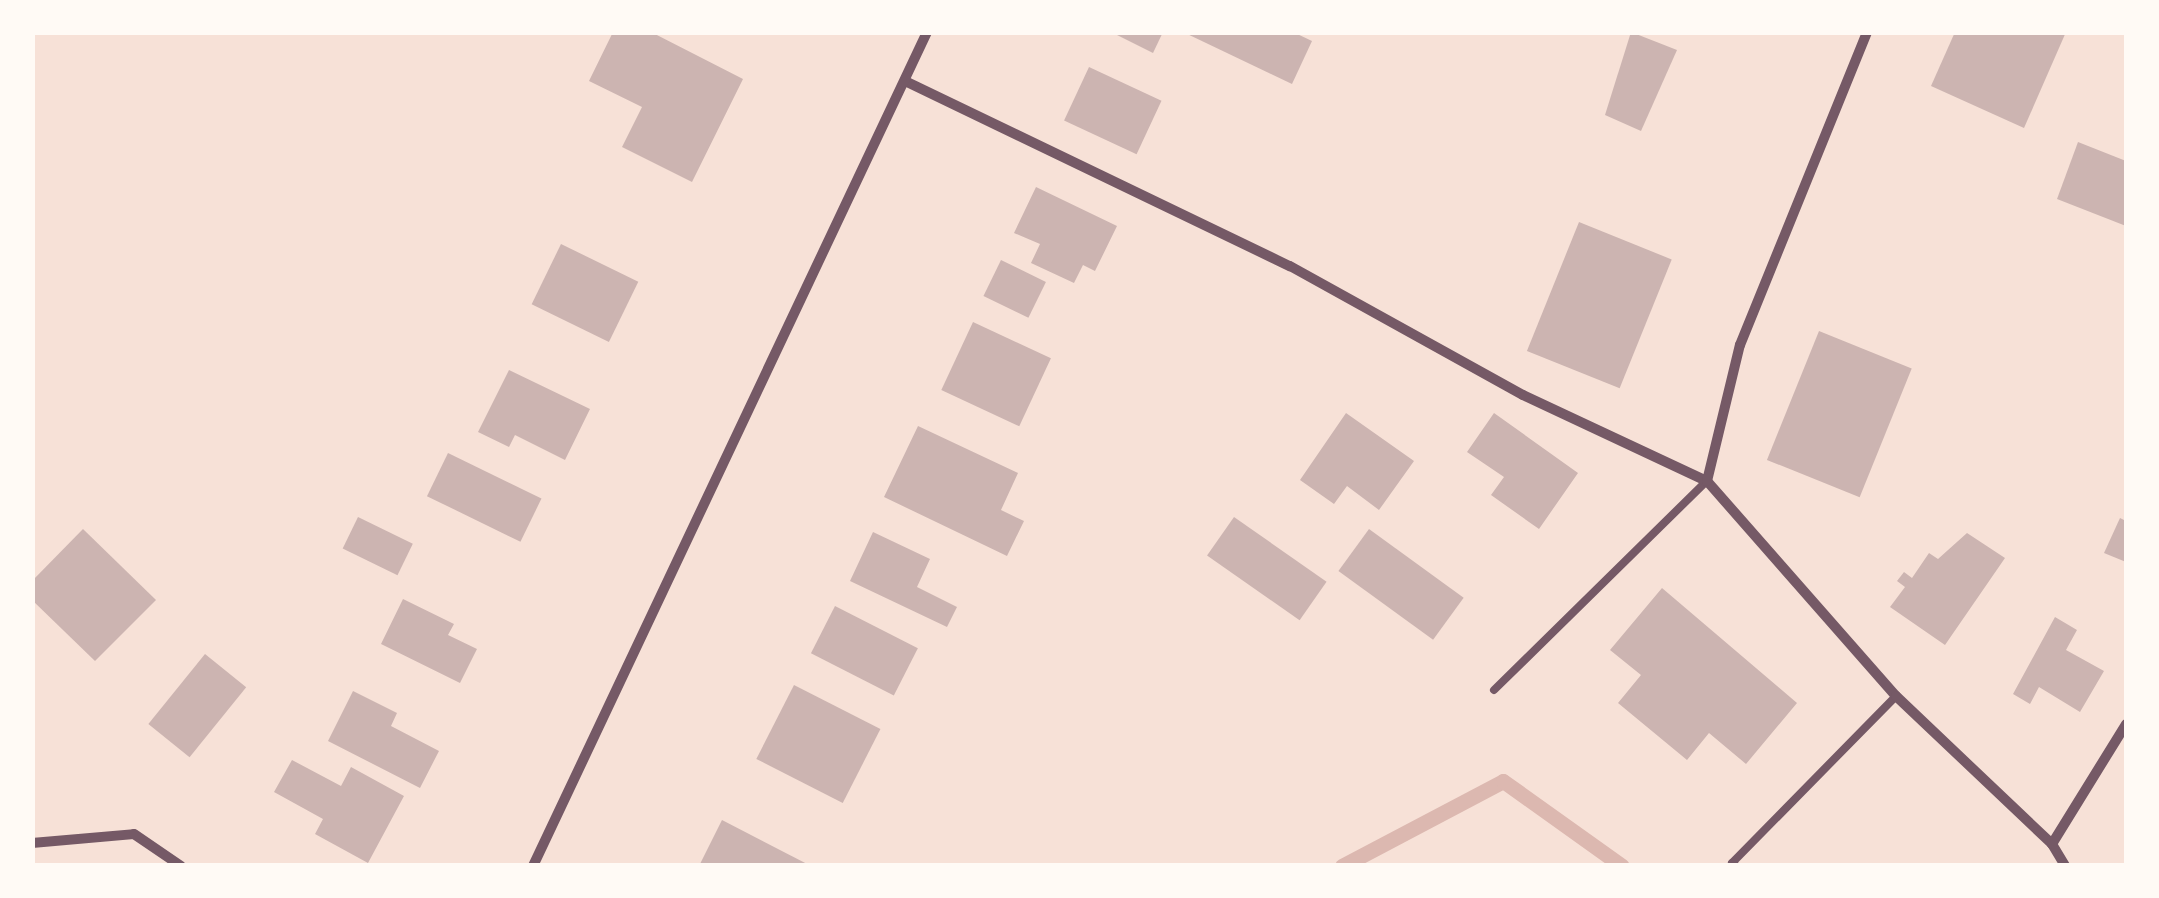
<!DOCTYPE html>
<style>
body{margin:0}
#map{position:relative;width:2159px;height:898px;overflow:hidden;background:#f7e1d7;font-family:Raleway,sans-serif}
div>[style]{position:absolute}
.stream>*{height:15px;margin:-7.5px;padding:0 7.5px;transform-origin:7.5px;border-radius:7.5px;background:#dcb8b0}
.building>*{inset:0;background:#ccb4b1;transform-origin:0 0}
.service>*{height:8px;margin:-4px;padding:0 4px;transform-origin:4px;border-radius:4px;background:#755966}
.minor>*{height:10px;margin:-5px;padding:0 5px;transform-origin:5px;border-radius:5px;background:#755966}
span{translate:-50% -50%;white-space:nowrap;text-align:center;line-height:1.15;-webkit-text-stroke:9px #fffaf5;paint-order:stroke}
.frame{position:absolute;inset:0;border:35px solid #fffaf5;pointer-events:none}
</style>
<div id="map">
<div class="stream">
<div style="left:1342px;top:866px;width:182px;rotate:-27.8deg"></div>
<div style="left:1503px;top:781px;width:146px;rotate:35.5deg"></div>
</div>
<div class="building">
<div style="clip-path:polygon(613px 32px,651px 32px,743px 79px,692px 182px,622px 147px,642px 107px,589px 81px)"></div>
<div style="clip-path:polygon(1111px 32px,1163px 32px,1153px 53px)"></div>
<div style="clip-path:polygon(1183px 32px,1293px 32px,1312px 41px,1292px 84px)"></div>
<div style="clip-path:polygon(1631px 32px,1677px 50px,1641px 131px,1605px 115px)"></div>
<div style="clip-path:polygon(1955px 32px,2066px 32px,2024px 128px,1931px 86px)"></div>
<div style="left:1089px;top:67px;width:80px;height:59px;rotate:25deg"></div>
<div style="clip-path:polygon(2078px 142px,2126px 161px,2126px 226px,2057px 199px)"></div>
<div style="clip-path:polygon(1036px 187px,1117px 226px,1095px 271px,1083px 265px,1074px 283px,1031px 263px,1040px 244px,1014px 233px)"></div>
<div style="left:1579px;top:222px;width:100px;height:139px;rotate:22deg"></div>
<div style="left:561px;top:244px;width:86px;height:67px;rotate:26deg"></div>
<div style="left:1001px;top:260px;width:50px;height:40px;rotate:26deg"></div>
<div style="left:973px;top:322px;width:86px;height:75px;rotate:25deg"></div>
<div style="left:1819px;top:331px;width:100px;height:139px;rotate:22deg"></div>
<div style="clip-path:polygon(509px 370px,590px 409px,565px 460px,515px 435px,509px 447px,478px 432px)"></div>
<div style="clip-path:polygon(1346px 413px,1414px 461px,1379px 510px,1347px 486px,1334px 504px,1300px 480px)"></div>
<div style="clip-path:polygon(1494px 413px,1578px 473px,1539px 529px,1491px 495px,1504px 477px,1467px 452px)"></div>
<div style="clip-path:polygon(918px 426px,1018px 473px,1001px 510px,1024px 521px,1007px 556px,884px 497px)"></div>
<div style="left:448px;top:453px;width:104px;height:48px;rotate:26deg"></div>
<div style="left:358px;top:517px;width:61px;height:35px;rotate:26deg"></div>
<div style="left:1234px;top:517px;width:113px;height:47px;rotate:35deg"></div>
<div style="clip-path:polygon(2120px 518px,2126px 521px,2126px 562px,2104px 553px)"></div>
<div style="clip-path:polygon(83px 529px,156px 600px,95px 661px,32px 600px,32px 581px)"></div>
<div style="left:1369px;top:529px;width:117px;height:52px;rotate:36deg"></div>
<div style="clip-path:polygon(873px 532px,930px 559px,917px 587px,957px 607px,947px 627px,850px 581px)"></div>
<div style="clip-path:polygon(1967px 533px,2005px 558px,1945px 645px,1890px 607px,1905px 587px,1897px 581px,1904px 572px,1912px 578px,1929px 553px,1938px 559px)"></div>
<div style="clip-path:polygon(1662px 588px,1797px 703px,1746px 764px,1709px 733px,1687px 760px,1618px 703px,1641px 675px,1610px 650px)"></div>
<div style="clip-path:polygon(403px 599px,454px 624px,448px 635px,477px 649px,460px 683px,381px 644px)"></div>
<div style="left:835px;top:606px;width:93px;height:53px;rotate:27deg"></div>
<div style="clip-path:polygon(2055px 617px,2077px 630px,2066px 650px,2104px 671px,2080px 712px,2039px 687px,2030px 704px,2013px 694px)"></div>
<div style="left:205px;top:654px;width:53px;height:90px;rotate:39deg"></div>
<div style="left:794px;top:685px;width:97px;height:83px;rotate:27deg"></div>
<div style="clip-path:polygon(353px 691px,397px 713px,391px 726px,439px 751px,420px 788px,328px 741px)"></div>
<div style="clip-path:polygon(292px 760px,341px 786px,351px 767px,404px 796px,368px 863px,315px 834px,323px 819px,274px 792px)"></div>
<div style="clip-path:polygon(722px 820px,811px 866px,699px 866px)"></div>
</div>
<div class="service">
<div style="left:1494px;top:690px;width:298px;rotate:-44.5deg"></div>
<div style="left:1736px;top:866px;width:5px;rotate:-143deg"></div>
<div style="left:1732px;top:863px;width:234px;rotate:-45.5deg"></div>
</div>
<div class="minor">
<div style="left:905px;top:81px;width:427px;rotate:25.7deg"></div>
<div style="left:1290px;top:266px;width:266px;rotate:29deg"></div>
<div style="left:1523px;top:395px;width:203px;rotate:25.1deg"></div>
<div style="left:1707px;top:481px;width:286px;rotate:48.7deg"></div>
<div style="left:1896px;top:696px;width:215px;rotate:43.5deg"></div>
<div style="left:2052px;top:844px;width:26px;rotate:59deg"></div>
<div style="left:1707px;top:481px;width:140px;rotate:-76.4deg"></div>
<div style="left:1740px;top:345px;width:338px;rotate:-67.9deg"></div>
<div style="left:32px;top:843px;width:102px;rotate:-5deg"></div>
<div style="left:134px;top:834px;width:57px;rotate:34.2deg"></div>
<div style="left:2052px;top:844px;width:141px;rotate:-58.3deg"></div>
<div style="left:533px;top:866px;width:922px;rotate:-64.71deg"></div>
</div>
<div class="frame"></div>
</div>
